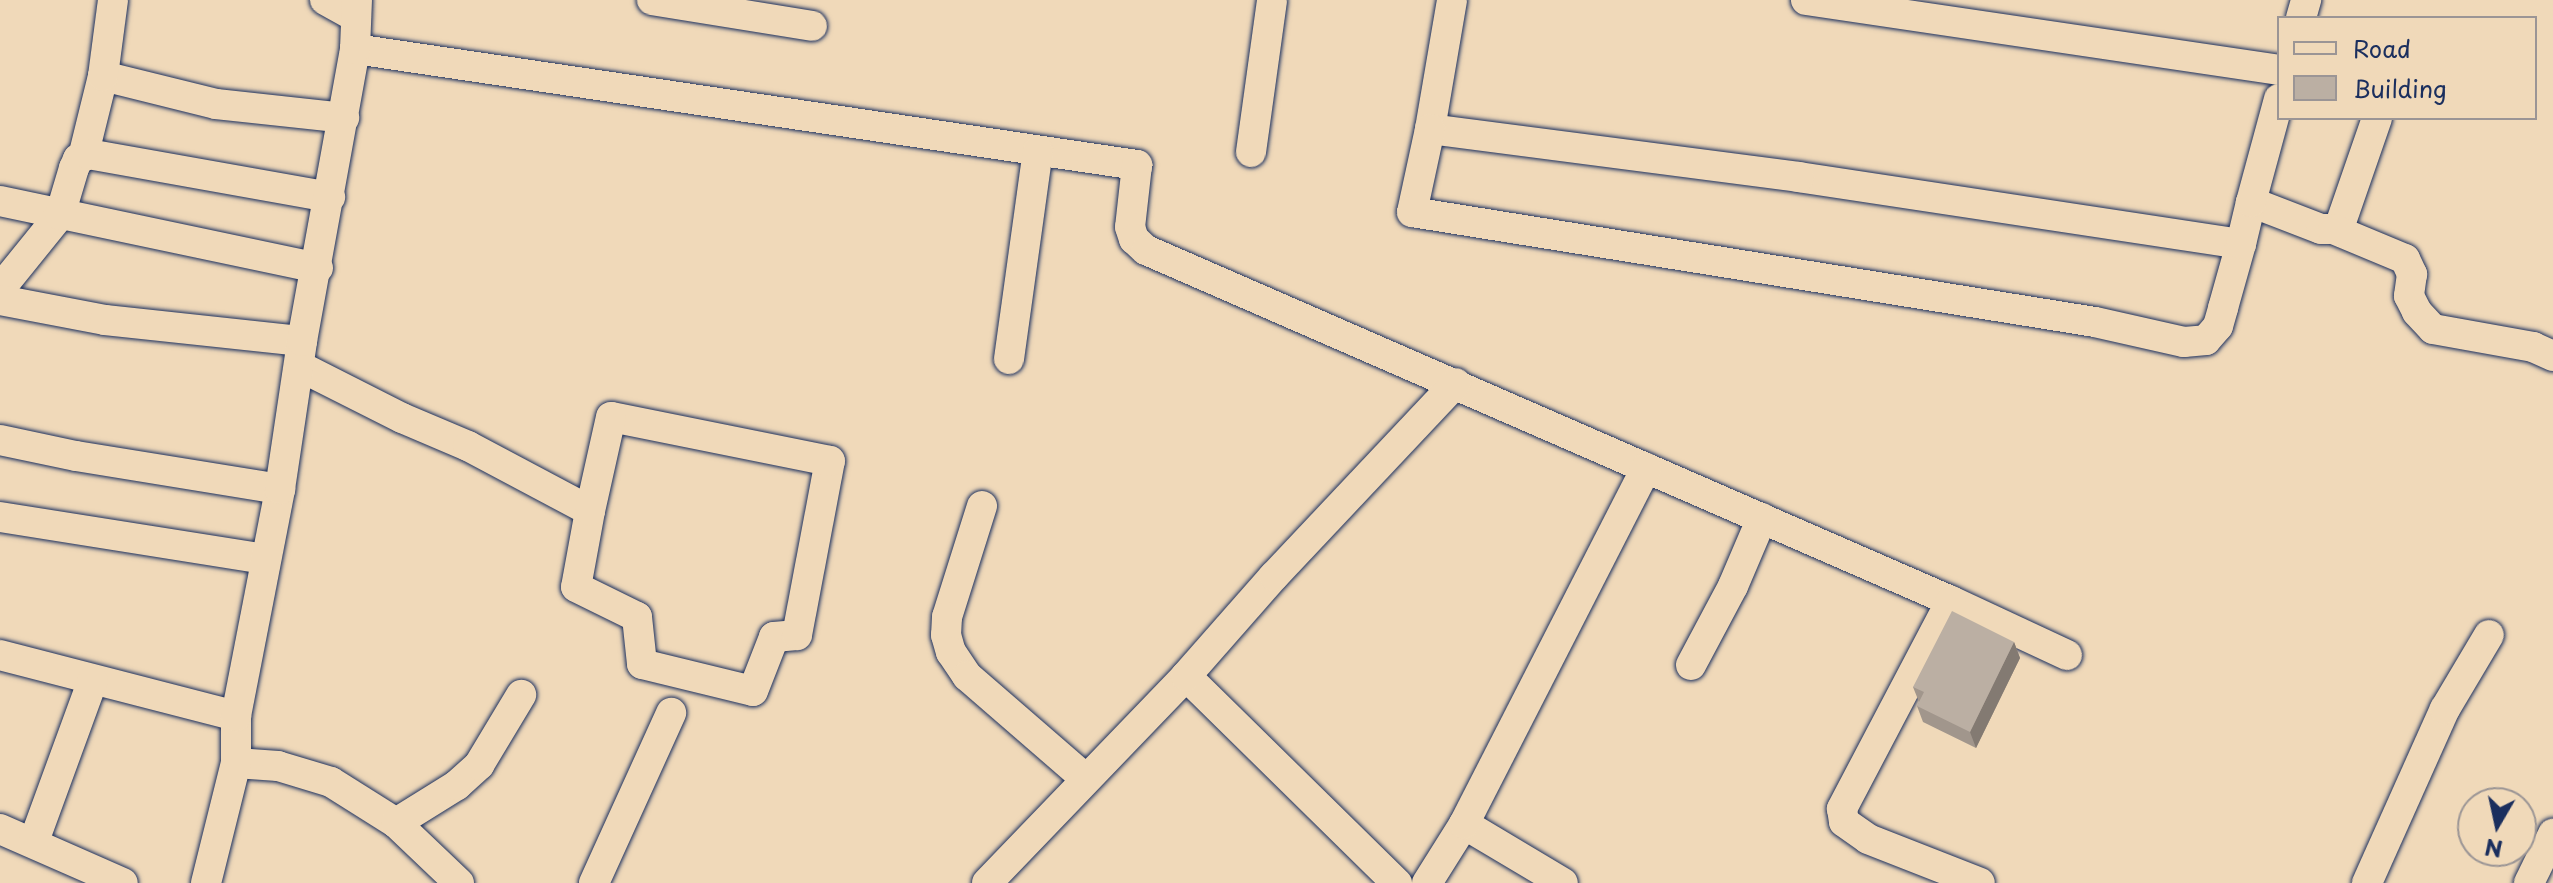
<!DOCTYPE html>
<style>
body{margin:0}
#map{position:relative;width:2553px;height:883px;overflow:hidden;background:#f0d9b9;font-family:"Playpen Sans",sans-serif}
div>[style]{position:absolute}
.roads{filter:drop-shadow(0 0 2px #1b2f5e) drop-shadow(0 0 2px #1b2f5e)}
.minor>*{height:30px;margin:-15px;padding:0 15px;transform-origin:15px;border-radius:15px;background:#f0d9b9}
.wall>*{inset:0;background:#a1968c}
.shaded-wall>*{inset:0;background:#837a72}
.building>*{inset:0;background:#bbafa3}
span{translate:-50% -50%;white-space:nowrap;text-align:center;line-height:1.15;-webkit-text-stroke:6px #f0d9b9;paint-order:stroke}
.legend{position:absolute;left:2277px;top:16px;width:260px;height:104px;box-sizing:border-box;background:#f0d9b9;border:2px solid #9b9595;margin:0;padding:10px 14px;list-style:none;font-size:24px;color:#1b2f5e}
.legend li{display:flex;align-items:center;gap:16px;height:40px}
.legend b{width:40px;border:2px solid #9b9595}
.north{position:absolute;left:2457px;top:787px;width:80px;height:80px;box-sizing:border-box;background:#f0d9b9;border:2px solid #9b9595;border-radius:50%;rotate:189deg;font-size:22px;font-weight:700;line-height:32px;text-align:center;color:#1b2f5e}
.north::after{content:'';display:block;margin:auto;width:28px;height:36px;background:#1b2f5e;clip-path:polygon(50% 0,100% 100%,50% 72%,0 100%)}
</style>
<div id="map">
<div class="roads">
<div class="minor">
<div style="left:325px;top:0;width:35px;rotate:29deg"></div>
<div style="left:652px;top:0;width:162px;rotate:9.2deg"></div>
<div style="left:1806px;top:0;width:478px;rotate:8.4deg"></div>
<div style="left:2301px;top:18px;width:19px;rotate:-74deg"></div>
<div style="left:355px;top:49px;width:791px;rotate:8.44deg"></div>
<div style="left:1137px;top:165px;width:62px;rotate:96.4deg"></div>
<div style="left:1130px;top:227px;width:13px;rotate:72deg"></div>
<div style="left:1134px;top:239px;width:16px;rotate:43deg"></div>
<div style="left:1146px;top:250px;width:878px;rotate:23.56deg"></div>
<div style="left:1951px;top:601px;width:128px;rotate:25deg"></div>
<div style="left:103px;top:76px;width:116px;rotate:13.9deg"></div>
<div style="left:216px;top:104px;width:129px;rotate:6.2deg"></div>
<div style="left:1430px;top:129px;width:131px;rotate:-80.3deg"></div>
<div style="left:1251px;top:152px;width:153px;rotate:-82.1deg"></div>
<div style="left:83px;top:157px;width:83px;rotate:-76.1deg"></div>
<div style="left:103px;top:76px;width:77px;rotate:-82.5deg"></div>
<div style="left:0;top:201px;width:325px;rotate:11.9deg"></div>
<div style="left:2251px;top:202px;width:75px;rotate:21.1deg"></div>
<div style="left:2321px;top:229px;width:12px"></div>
<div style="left:2333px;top:229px;width:8px;rotate:-30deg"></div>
<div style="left:2340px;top:225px;width:113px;rotate:-70.9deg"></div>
<div style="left:2333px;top:229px;width:78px;rotate:22.6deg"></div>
<div style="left:2405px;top:259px;width:17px;rotate:65deg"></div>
<div style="left:2412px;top:274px;width:22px;rotate:98deg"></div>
<div style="left:2409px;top:296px;width:18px;rotate:63deg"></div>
<div style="left:2417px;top:312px;width:23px;rotate:47deg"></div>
<div style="left:2433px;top:329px;width:102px;rotate:10.2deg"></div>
<div style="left:2533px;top:347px;width:22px;rotate:24deg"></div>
<div style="left:2241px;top:244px;width:447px;rotate:-171.4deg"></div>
<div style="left:1799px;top:177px;width:372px;rotate:-172.6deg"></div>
<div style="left:1430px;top:129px;width:85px;rotate:102.2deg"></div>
<div style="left:1412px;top:212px;width:692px;rotate:9.15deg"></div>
<div style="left:2095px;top:322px;width:91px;rotate:12.7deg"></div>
<div style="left:2184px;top:342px;width:22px;rotate:-5deg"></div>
<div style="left:2206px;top:340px;width:18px;rotate:-49deg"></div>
<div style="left:2218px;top:326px;width:19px;rotate:-74deg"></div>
<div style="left:2223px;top:308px;width:66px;rotate:-74.3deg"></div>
<div style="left:2241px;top:244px;width:43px;rotate:-76.6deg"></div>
<div style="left:2251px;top:202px;width:107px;rotate:-74.8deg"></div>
<div style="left:0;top:289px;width:95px;rotate:-51deg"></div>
<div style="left:60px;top:215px;width:49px;rotate:-73.4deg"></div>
<div style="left:74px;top:168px;width:10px;rotate:-66deg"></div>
<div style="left:78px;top:159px;width:11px;rotate:-27deg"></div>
<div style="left:88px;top:154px;width:246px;rotate:10.1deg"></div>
<div style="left:0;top:300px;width:107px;rotate:10.8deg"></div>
<div style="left:105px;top:320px;width:198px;rotate:6.1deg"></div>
<div style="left:1009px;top:359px;width:210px;rotate:-82.1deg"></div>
<div style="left:299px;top:366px;width:115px;rotate:26.8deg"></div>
<div style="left:402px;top:418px;width:72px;rotate:23deg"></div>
<div style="left:468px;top:446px;width:138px;rotate:28deg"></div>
<div style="left:590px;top:511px;width:77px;rotate:100.4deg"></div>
<div style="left:576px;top:587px;width:68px;rotate:26.2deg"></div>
<div style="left:637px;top:617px;width:47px;rotate:83.9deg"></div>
<div style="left:642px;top:664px;width:114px;rotate:13.7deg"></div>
<div style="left:753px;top:691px;width:58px;rotate:-68.7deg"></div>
<div style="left:774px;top:637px;width:23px;rotate:-5deg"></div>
<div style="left:797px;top:635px;width:177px;rotate:-79.3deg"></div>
<div style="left:830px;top:461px;width:223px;rotate:-168.6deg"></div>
<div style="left:611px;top:417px;width:96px;rotate:102.6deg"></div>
<div style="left:0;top:440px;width:78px;rotate:11.9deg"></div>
<div style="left:76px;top:456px;width:207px;rotate:9.2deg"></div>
<div style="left:982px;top:506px;width:116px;rotate:107.5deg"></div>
<div style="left:947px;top:617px;width:18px;rotate:93deg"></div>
<div style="left:946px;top:635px;width:18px;rotate:74deg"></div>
<div style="left:951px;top:652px;width:29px;rotate:56deg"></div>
<div style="left:967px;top:676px;width:157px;rotate:40.9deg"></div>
<div style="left:0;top:517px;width:269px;rotate:9deg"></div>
<div style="left:1951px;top:601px;width:235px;rotate:117.7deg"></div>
<div style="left:1842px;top:809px;width:13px;rotate:81deg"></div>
<div style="left:1844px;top:822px;width:29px;rotate:35deg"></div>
<div style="left:1868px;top:839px;width:120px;rotate:21.4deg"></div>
<div style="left:0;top:655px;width:244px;rotate:14.5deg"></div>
<div style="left:1691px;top:665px;width:89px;rotate:-62deg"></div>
<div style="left:1733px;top:586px;width:74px;rotate:-66.9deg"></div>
<div style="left:1186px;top:676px;width:296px;rotate:44.5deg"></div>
<div style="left:236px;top:763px;width:42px;rotate:4.1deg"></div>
<div style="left:278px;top:766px;width:55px;rotate:16.8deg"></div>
<div style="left:331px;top:782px;width:77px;rotate:32.2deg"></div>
<div style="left:396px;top:823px;width:87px;rotate:43.6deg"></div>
<div style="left:396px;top:823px;width:72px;rotate:-31.9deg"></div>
<div style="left:457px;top:785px;width:30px;rotate:-42deg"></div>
<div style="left:479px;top:765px;width:82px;rotate:-59deg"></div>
<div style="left:1464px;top:824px;width:115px;rotate:30.8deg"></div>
<div style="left:0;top:829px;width:134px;rotate:23.7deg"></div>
<div style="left:34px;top:841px;width:171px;rotate:-69.9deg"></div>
<div style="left:206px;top:883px;width:124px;rotate:-76deg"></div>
<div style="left:236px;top:763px;width:47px;rotate:-90deg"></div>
<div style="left:236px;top:716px;width:231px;rotate:-79deg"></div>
<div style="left:280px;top:489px;width:150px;rotate:-81.5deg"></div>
<div style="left:302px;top:341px;width:297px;rotate:-79.7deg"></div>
<div style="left:355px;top:49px;width:49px;rotate:-87.7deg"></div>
<div style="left:594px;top:883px;width:187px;rotate:-65.6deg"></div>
<div style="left:987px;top:883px;width:287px;rotate:-46.1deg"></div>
<div style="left:1186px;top:676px;width:133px;rotate:-48.7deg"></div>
<div style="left:1274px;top:576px;width:265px;rotate:-46.7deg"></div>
<div style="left:1427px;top:883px;width:70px;rotate:-57.9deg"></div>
<div style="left:1464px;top:824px;width:400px;rotate:-62.9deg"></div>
<div style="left:2367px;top:883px;width:191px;rotate:-65.9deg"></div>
<div style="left:2445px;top:709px;width:86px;rotate:-59.3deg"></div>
<div style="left:2529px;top:883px;width:55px;rotate:-63.9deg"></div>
</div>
</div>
<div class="wall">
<div style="clip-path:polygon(2014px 642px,2020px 658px,1976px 748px,1923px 722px,1917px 706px,1919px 702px,1913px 687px)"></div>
</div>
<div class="shaded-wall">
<div style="clip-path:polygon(2014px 642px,2020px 658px,1976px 748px,1970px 732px)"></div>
</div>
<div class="building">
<div style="clip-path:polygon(1952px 611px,2014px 642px,1970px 732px,1917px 706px,1924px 692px,1913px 687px)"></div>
</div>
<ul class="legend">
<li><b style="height:10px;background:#f0d9b9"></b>Road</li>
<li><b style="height:22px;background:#bbafa3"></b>Building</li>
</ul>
<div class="north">N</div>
</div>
